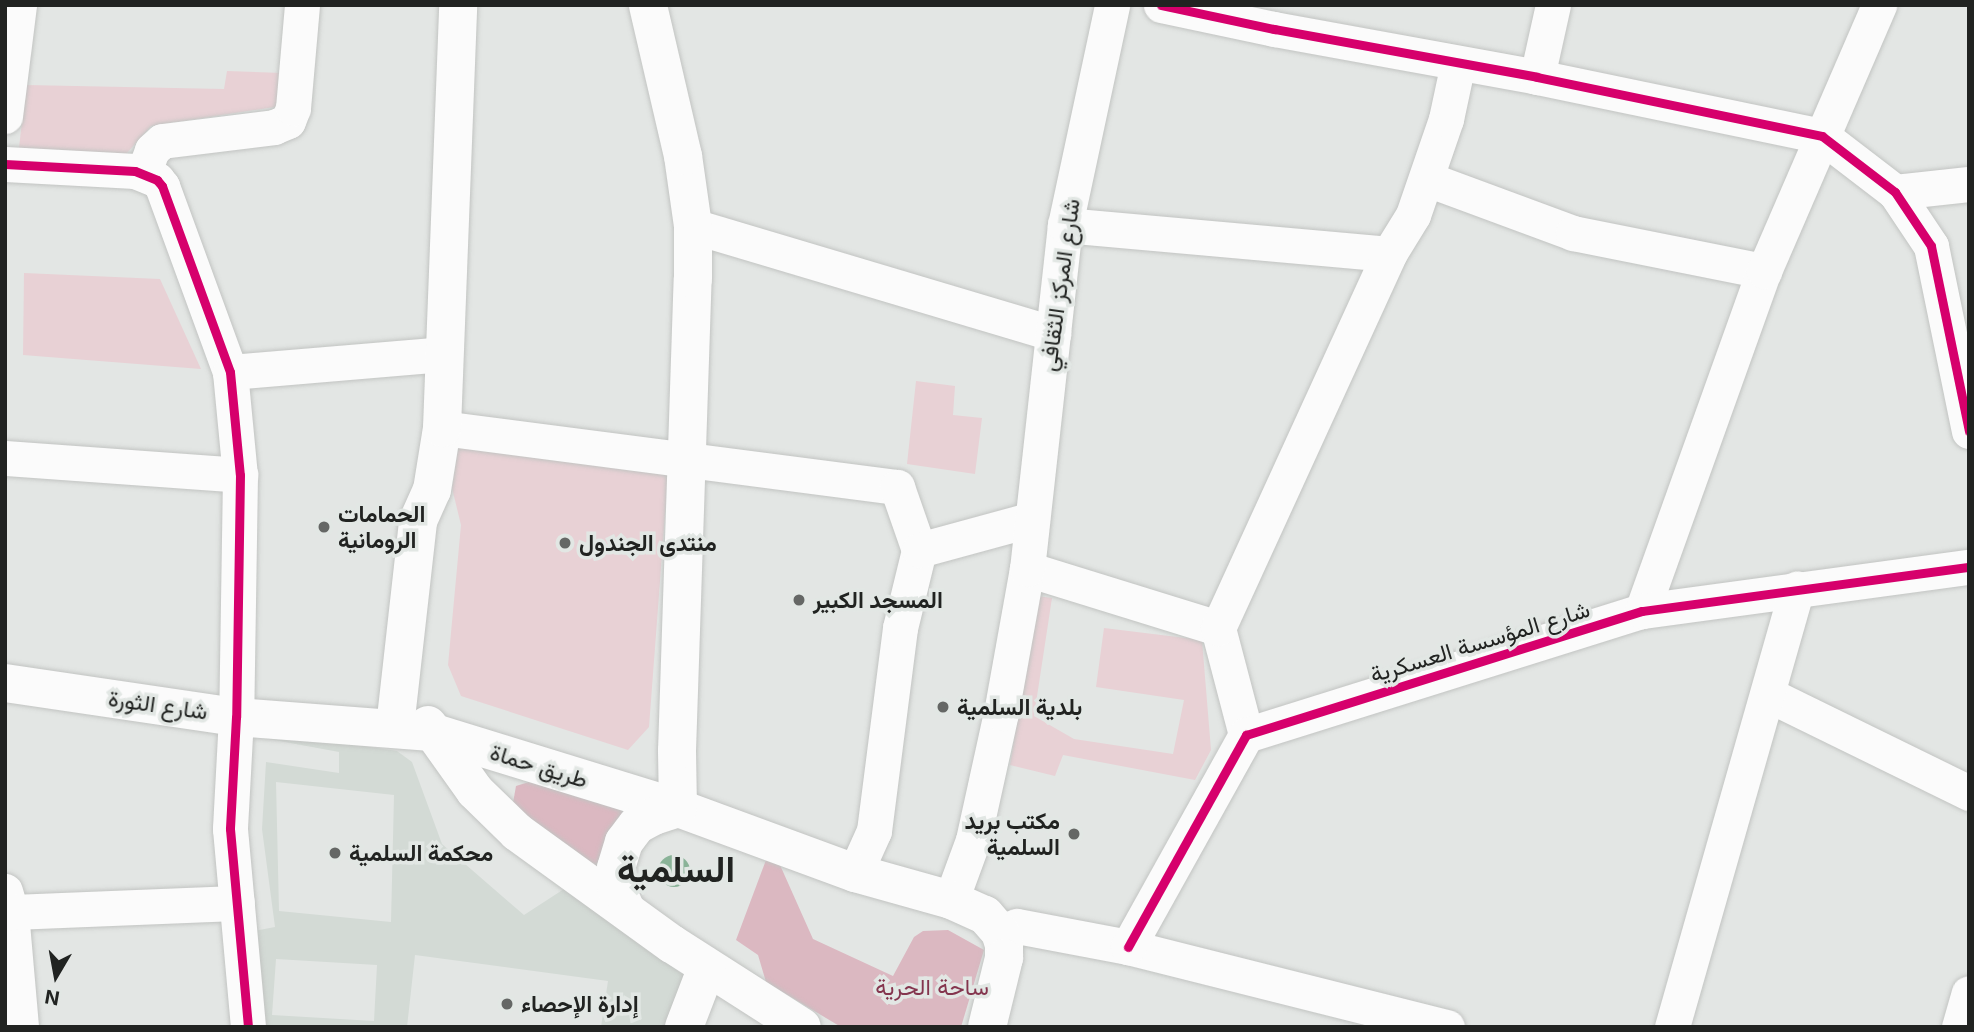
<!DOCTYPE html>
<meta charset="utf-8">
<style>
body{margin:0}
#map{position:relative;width:1974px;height:1032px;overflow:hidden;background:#e3e6e4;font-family:Inter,Vazirmatn,sans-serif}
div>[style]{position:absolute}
.built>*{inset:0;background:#d3dad5}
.green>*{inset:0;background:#e8d1d5}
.forest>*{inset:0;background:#dbb8c1}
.water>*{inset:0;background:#8ab398}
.round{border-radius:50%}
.roads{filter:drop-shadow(0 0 2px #c2c4c2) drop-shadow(0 0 2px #c2c4c2)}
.minor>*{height:35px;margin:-17.5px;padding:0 17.5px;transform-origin:17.5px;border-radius:17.5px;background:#fbfbfb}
.major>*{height:38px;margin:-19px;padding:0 19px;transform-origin:19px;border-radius:19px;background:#fbfbfb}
.cycleway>*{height:9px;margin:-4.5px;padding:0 4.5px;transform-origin:4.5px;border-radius:4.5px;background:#d6006c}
.dots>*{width:19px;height:19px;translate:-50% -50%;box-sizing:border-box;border:4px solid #e2e7e4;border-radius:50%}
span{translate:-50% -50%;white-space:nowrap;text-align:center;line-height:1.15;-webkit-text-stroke:7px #e2e7e4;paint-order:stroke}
.street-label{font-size:23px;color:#212321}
.poi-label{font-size:23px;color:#212321;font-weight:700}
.left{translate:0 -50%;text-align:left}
.right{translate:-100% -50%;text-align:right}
.park-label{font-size:23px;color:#84354e}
.town-label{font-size:37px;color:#212321;font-weight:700}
.frame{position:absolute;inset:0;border:7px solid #212321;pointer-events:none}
.north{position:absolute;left:21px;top:941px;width:70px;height:70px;-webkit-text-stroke:5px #e2e7e4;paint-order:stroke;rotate:190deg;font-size:19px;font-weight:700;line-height:28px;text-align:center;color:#212321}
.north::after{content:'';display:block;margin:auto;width:24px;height:32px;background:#212321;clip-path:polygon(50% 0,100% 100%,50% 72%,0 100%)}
</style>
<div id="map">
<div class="built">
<div style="clip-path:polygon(evenodd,242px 728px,397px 751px,412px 762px,442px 844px,524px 915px,564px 889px,685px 976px,667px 1027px,601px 1027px,608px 981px,415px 955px,407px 1027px,256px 1027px,238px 856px,242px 728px,247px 735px,339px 752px,339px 773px,266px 762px,262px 829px,275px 927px,254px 931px,242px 830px,247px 735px,242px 728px,276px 782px,394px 795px,391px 922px,279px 911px,276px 782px,242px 728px,276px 959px,377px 965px,374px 1021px,272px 1015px,276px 959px)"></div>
</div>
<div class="green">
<div style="clip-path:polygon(227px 71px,283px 73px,281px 106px,151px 126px,126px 154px,19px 148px,26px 85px,224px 89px)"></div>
<div style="clip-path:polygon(24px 273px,160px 279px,201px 369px,23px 355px)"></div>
<div style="clip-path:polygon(916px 381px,955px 386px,953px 415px,982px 418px,975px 474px,907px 464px)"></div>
<div style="clip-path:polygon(459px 443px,668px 475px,649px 727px,628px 750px,461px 696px,448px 665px,461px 525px,452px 488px)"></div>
<div style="clip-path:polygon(1037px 596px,1052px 598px,1034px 716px,1074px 739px,1173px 754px,1184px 700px,1096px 687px,1104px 628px,1202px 640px,1211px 750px,1195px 780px,1063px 755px,1055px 776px,1010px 765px)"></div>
</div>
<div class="forest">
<div style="clip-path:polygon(532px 781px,641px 815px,606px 874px,526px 818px,513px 803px,516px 786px)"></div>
<div style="clip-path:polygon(766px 860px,780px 865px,813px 939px,893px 976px,914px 937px,923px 931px,948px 930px,984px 950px,961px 1027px,841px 1027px,766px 982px,758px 955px,736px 940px)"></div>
</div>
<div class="water">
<div class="round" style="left:658px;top:855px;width:32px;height:32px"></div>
</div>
<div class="roads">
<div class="minor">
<div style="left:1161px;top:5px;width:116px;rotate:12deg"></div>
<div style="left:1274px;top:29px;width:267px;rotate:10.3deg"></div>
<div style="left:1537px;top:77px;width:291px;rotate:11.7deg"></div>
<div style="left:1822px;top:136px;width:92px;rotate:37.5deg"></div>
<div style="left:1895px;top:192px;width:65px;rotate:56.3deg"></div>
<div style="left:1931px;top:246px;width:189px;rotate:78.4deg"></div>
<div style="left:1537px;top:77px;width:74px;rotate:-77.5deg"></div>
<div style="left:5px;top:116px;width:112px;rotate:-82.8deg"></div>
<div style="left:5px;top:164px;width:130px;rotate:3.1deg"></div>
<div style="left:135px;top:171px;width:24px;rotate:22deg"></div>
<div style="left:157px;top:180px;width:8px;rotate:50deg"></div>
<div style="left:162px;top:186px;width:198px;rotate:69.9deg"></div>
<div style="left:230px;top:372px;width:103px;rotate:84.5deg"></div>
<div style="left:240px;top:475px;width:242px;rotate:90.9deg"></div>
<div style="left:236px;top:717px;width:112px;rotate:93.1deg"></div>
<div style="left:230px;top:829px;width:199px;rotate:84.8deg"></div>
<div style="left:144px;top:172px;width:23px;rotate:-70deg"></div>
<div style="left:152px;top:150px;width:13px;rotate:-42deg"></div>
<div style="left:162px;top:141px;width:113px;rotate:-7.1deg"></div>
<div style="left:274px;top:127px;width:15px;rotate:-23deg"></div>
<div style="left:288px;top:121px;width:14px;rotate:-69deg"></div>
<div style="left:293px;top:108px;width:103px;rotate:-85deg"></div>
<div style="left:1427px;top:179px;width:156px;rotate:20.3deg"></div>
<div style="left:1573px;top:233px;width:195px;rotate:11.3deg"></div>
<div style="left:1895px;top:192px;width:74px;rotate:-6.2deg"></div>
<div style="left:1065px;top:225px;width:325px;rotate:5.1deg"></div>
<div style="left:693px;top:226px;width:376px;rotate:16.6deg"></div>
<div style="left:230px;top:372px;width:214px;rotate:-4.8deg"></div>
<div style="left:442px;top:428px;width:459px;rotate:7.4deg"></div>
<div style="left:897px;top:487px;width:67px;rotate:70.8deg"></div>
<div style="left:5px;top:458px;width:236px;rotate:4.1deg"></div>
<div style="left:1027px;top:569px;width:200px;rotate:17.2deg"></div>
<div style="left:1218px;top:628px;width:111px;rotate:75.3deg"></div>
<div style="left:1642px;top:611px;width:361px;rotate:-70.3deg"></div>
<div style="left:1764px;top:271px;width:290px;rotate:-66.6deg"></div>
<div style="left:1218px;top:628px;width:411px;rotate:-65.4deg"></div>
<div style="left:1389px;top:254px;width:46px;rotate:-58.4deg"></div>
<div style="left:1413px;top:215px;width:102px;rotate:-71deg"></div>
<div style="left:1446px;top:119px;width:57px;rotate:-77.9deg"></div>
<div style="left:1769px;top:695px;width:223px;rotate:26.1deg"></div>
<div style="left:855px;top:873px;width:46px;rotate:-65.7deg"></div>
<div style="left:874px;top:831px;width:205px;rotate:-82.7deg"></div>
<div style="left:900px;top:628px;width:80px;rotate:-76.3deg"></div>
<div style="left:919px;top:550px;width:117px;rotate:-15.3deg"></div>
<div style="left:5px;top:891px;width:22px;rotate:74deg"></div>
<div style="left:11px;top:912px;width:115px;rotate:85deg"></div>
<div style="left:951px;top:900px;width:64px;rotate:-69.9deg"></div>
<div style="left:973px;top:840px;width:130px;rotate:-77.6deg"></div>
<div style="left:1001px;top:713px;width:146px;rotate:-79.8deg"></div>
<div style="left:1027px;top:569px;width:346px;rotate:-83.7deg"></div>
<div style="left:1065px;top:225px;width:225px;rotate:-77.9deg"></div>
<div style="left:11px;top:912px;width:226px;rotate:-2.3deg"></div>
<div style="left:1000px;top:932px;width:18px;rotate:-19deg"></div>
<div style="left:1017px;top:926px;width:113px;rotate:10.7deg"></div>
<div style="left:1128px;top:947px;width:329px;rotate:14.1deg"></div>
<div style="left:1128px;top:947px;width:243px;rotate:-60.9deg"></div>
<div style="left:1246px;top:735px;width:415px;rotate:-17.4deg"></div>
<div style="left:1642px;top:611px;width:330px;rotate:-7.7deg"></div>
<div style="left:1672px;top:1027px;width:456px;rotate:-74.1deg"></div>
<div style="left:1959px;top:1027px;width:35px;rotate:-74deg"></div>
</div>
<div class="major">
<div style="left:5px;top:683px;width:233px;rotate:8.4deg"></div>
<div style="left:236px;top:717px;width:196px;rotate:4.4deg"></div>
<div style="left:431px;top:732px;width:258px;rotate:17.1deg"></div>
<div style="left:678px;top:808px;width:189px;rotate:20.2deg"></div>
<div style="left:855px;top:873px;width:100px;rotate:15.7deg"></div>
<div style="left:951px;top:900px;width:37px;rotate:24deg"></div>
<div style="left:985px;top:915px;width:23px;rotate:49deg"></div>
<div style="left:1000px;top:932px;width:14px;rotate:73deg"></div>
<div style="left:1004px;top:945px;width:13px;rotate:90deg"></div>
<div style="left:1004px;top:958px;width:71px;rotate:103.8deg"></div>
<div style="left:428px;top:725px;width:81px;rotate:54.5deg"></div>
<div style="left:475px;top:791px;width:59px;rotate:44.3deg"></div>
<div style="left:517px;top:832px;width:191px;rotate:35.9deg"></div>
<div style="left:672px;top:944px;width:154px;rotate:32.6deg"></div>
<div style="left:395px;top:727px;width:207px;rotate:-83.6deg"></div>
<div style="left:418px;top:521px;width:34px;rotate:-66deg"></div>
<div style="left:432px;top:490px;width:63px;rotate:-80.8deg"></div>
<div style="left:442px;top:428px;width:423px;rotate:-87.8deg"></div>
<div style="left:626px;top:910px;width:24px;rotate:-114deg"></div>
<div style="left:616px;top:888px;width:20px;rotate:-90deg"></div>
<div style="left:616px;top:868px;width:27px;rotate:-73deg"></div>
<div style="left:624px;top:842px;width:21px;rotate:-53deg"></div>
<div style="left:637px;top:825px;width:19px;rotate:-28deg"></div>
<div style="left:654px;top:816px;width:25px;rotate:-18deg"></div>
<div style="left:678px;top:808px;width:57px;rotate:-91deg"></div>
<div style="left:677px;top:751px;width:472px;rotate:-88.1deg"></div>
<div style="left:693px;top:279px;width:53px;rotate:-90deg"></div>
<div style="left:693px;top:226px;width:71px;rotate:-98.1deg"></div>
<div style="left:683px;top:156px;width:155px;rotate:-103.1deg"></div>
<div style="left:684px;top:1027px;width:64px;rotate:-69deg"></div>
</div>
</div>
<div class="cycleway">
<div style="left:1161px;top:5px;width:116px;rotate:12deg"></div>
<div style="left:1274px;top:29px;width:267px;rotate:10.3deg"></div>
<div style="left:1537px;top:77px;width:291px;rotate:11.7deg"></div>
<div style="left:1822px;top:136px;width:92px;rotate:37.5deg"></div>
<div style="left:1895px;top:192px;width:65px;rotate:56.3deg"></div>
<div style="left:1931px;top:246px;width:189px;rotate:78.4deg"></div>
<div style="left:5px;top:164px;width:130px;rotate:3.1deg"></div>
<div style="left:135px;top:171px;width:24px;rotate:22deg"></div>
<div style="left:157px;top:180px;width:8px;rotate:50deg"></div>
<div style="left:162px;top:186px;width:198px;rotate:69.9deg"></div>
<div style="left:230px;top:372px;width:103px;rotate:84.5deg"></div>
<div style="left:240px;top:475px;width:242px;rotate:90.9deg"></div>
<div style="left:236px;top:717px;width:112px;rotate:93.1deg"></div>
<div style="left:230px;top:829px;width:199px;rotate:84.8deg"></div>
<div style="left:1128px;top:947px;width:243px;rotate:-60.9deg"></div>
<div style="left:1246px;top:735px;width:415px;rotate:-17.4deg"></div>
<div style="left:1642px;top:611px;width:330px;rotate:-7.7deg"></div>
</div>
<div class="dots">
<div style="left:324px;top:527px;background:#656765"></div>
<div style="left:565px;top:543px;background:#656765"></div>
<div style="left:799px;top:600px;background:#656765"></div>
<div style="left:943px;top:707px;background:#656765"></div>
<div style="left:1074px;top:834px;background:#656765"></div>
<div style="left:335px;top:853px;background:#656765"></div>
<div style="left:507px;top:1004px;background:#656765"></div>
</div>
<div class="street-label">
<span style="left:1060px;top:285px;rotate:-82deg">شارع المركز الثقافي</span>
<span style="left:1480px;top:642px;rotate:-17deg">شارع المؤسسة العسكرية</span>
<span style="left:158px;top:705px;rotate:8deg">شارع الثورة</span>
<span style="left:539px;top:766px;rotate:17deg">طريق حماة</span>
</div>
<div class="poi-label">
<span class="left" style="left:338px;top:527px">الحمامات<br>الرومانية</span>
<span class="left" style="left:579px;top:543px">منتدى الجندول</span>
<span class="left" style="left:813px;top:600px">المسجد الكبير</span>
<span class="left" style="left:957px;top:707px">بلدية السلمية</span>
<span class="right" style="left:1060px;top:834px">مكتب بريد<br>السلمية</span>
<span class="left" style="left:349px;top:853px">محكمة السلمية</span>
<span class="left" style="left:521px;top:1004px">إدارة الإحصاء</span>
</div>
<div class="park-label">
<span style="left:932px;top:987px">ساحة الحرية</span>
</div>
<div class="town-label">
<span style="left:676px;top:869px">السلمية</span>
</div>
<div class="frame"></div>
<div class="north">N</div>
</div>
